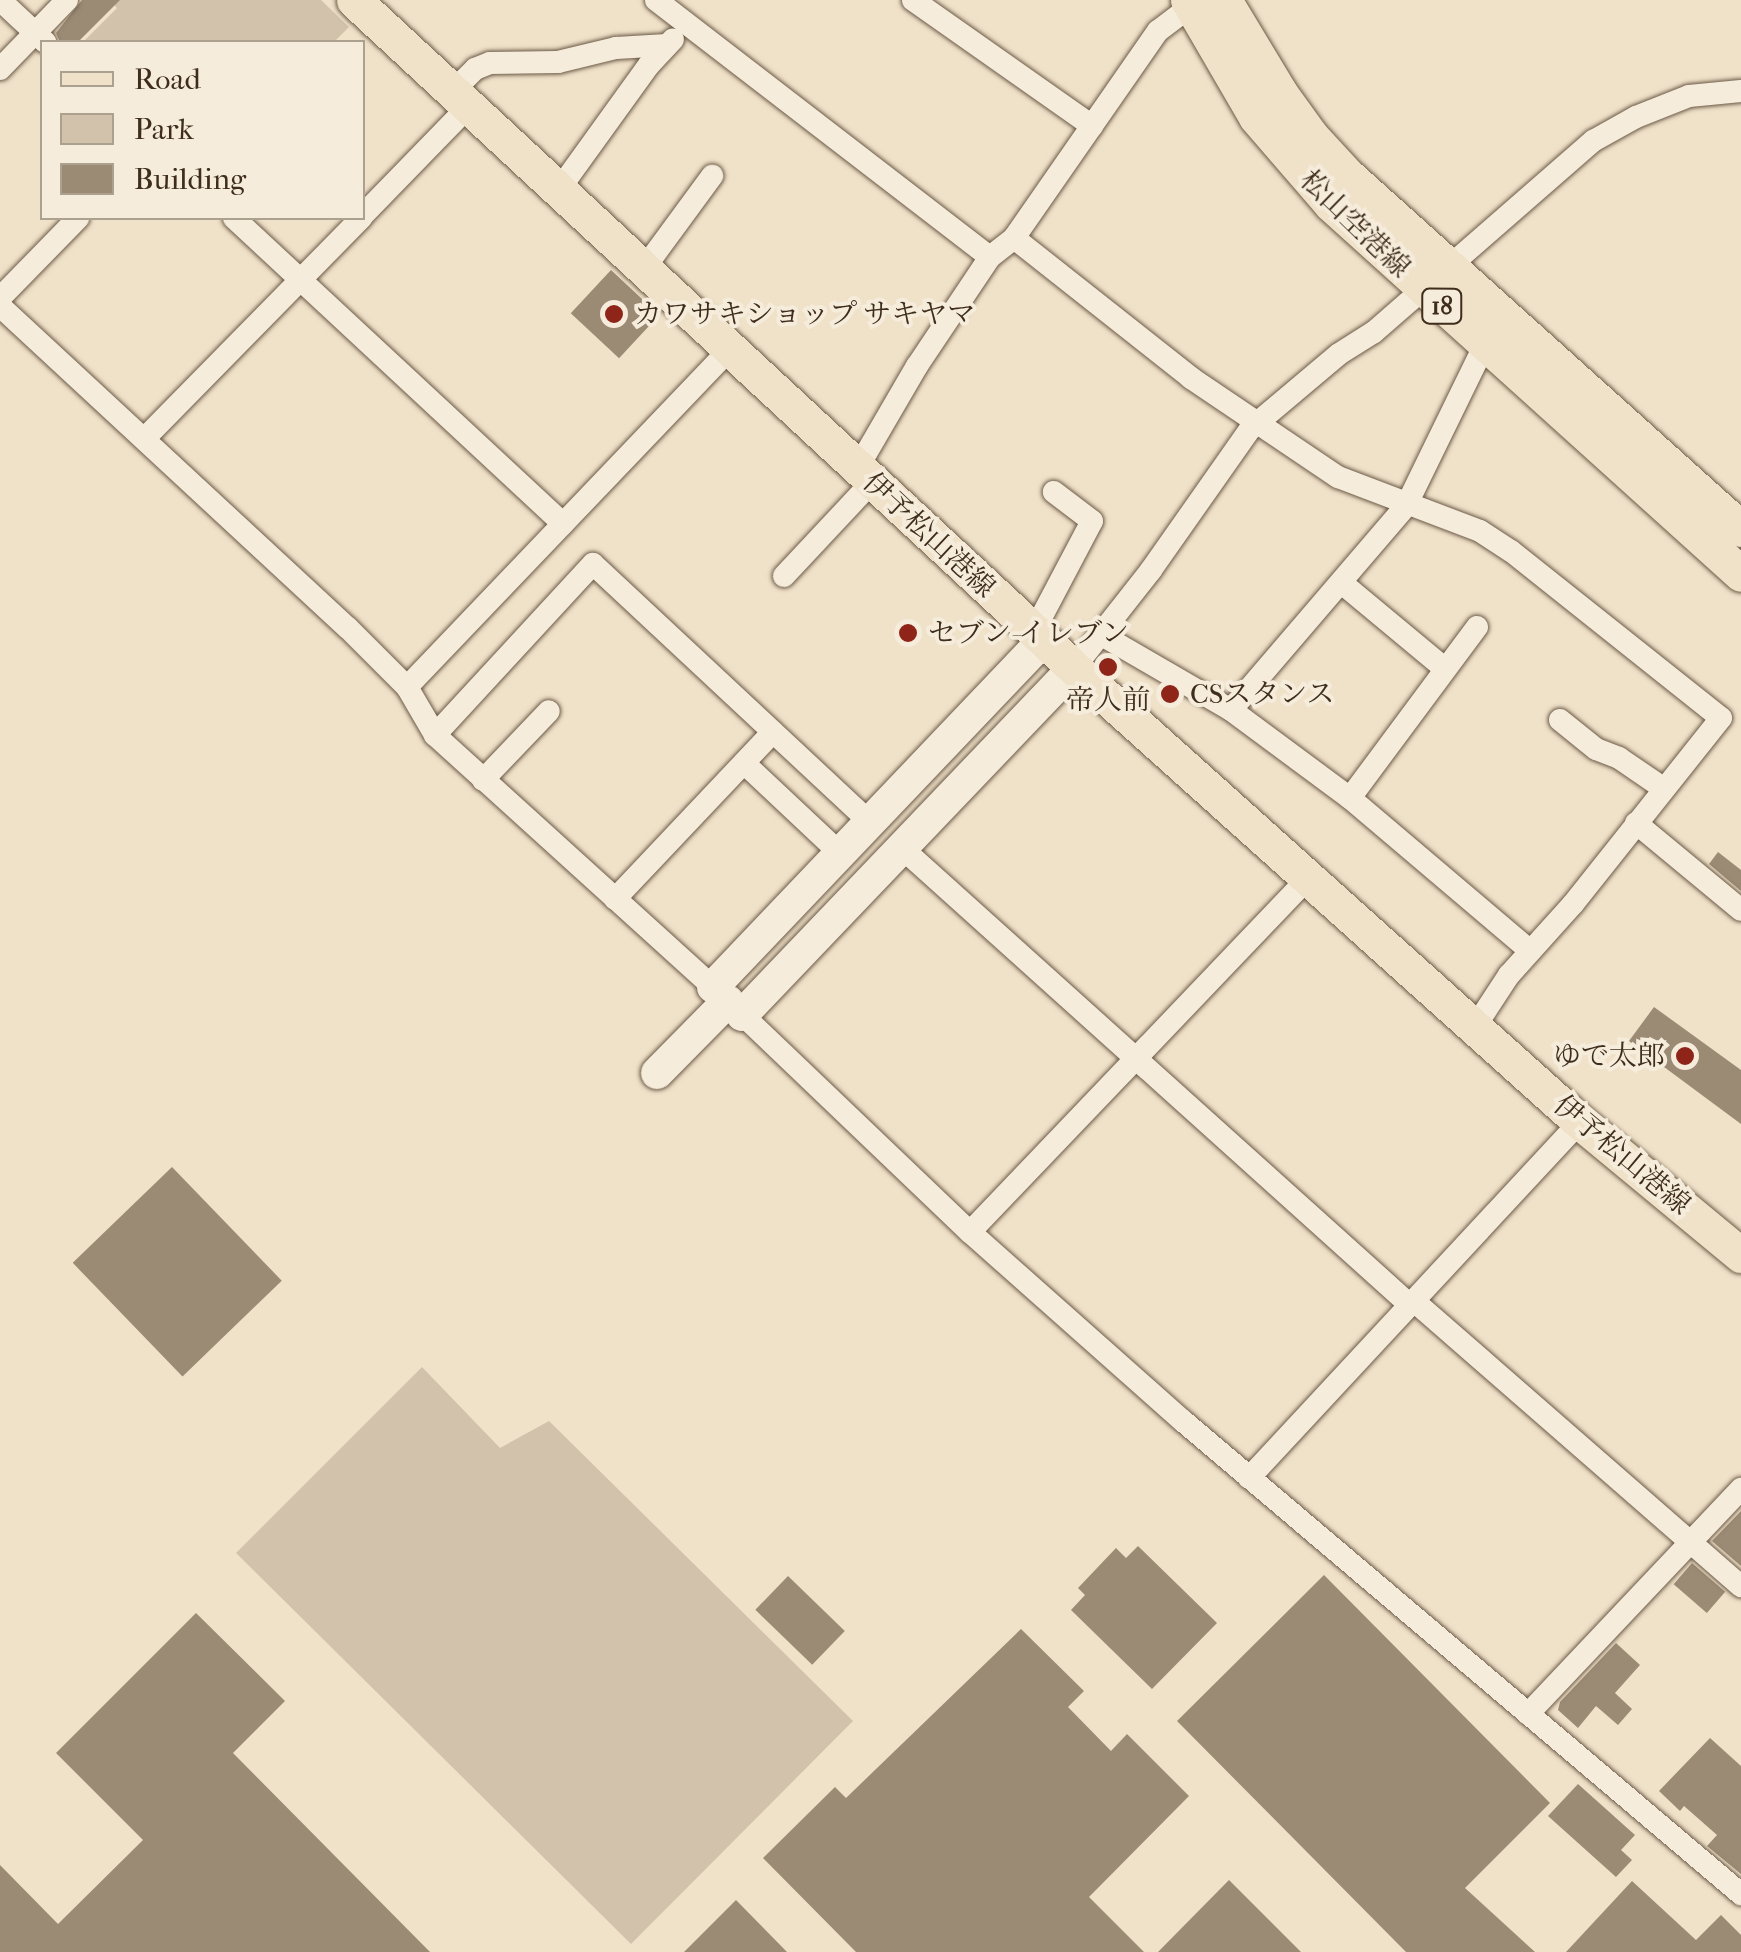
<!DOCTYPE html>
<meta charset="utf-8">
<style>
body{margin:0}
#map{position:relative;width:1741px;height:1952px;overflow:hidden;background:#f0e1c9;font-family:"IM FELL French Canon","Noto Serif JP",serif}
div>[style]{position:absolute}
.green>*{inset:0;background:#d2c2ab}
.building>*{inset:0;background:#9b8b75;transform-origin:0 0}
.roads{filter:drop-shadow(0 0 2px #6b5a46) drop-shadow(0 0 2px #6b5a46)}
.street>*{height:22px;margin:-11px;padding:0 11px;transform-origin:11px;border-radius:11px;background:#f5ecdc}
.secondary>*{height:32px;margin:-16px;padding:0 16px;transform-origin:16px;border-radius:16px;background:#f5ecdc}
.primary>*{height:35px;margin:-17.5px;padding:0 17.5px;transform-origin:17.5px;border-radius:17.5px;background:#f0e1c9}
.dots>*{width:28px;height:28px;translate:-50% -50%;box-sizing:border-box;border:5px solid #f5ecdc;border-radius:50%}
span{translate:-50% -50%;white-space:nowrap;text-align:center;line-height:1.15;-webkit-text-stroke:8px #f5ecdc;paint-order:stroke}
.shield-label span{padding:2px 8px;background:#f5ecdc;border:2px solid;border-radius:8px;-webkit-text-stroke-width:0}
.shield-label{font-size:25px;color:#3f2d1b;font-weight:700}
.street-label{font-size:28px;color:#3f2d1b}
.poi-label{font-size:28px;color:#3f2d1b}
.left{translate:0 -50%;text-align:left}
.right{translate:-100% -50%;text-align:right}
.legend{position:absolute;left:40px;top:40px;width:325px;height:180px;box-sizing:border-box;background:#f5ecdc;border:2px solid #aca08f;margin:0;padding:12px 18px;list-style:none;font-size:30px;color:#3f2d1b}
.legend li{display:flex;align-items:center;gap:20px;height:50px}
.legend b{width:50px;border:2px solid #aca08f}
</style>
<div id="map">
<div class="green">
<div style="clip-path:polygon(109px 0,321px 0,349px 27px,334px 42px,83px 42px,117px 8px)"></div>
<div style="clip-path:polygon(422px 1367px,500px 1448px,549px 1421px,853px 1721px,631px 1944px,236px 1553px)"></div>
</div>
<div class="building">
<div style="clip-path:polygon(82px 0,120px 0,78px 42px,60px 42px,56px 33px)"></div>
<div style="left:611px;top:270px;width:66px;height:59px;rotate:43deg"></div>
<div style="clip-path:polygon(1718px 852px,1741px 870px,1741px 891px,1709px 864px)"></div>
<div style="clip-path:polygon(1654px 1007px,1741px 1070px,1741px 1124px,1629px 1041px)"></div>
<div style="left:172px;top:1167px;width:158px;height:138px;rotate:46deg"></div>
<div style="clip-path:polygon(1741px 1511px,1741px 1566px,1712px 1541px)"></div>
<div style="clip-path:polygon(1138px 1546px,1217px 1623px,1152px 1689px,1071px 1610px,1085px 1595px,1078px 1588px,1116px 1548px,1126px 1558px)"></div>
<div style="left:1692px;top:1563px;width:44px;height:28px;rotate:41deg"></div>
<div style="clip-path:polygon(1324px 1575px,1550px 1803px,1465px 1888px,1535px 1952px,1406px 1952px,1177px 1721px)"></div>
<div style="left:788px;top:1576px;width:79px;height:47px;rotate:44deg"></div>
<div style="clip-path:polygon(196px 1613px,285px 1701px,233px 1753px,430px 1952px,0 1952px,0 1865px,58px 1924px,143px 1840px,56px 1753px)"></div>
<div style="clip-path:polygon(1021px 1629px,1084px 1691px,1068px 1707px,1111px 1751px,1127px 1734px,1189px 1796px,1089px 1897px,1144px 1952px,856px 1952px,763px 1858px,835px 1787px,846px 1798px)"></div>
<div style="clip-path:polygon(1616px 1643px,1640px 1665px,1615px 1693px,1632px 1709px,1618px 1725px,1596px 1706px,1578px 1728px,1558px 1710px,1560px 1702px)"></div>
<div style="clip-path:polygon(1710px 1738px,1741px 1766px,1741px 1874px,1707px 1846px,1717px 1835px,1684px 1806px,1680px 1811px,1659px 1791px)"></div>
<div style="clip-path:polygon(1578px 1784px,1635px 1835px,1621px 1850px,1632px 1860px,1616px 1877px,1548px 1816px)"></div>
<div style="clip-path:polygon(1229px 1880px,1301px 1952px,1158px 1952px)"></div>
<div style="clip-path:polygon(1632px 1881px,1696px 1940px,1721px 1915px,1741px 1935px,1741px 1952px,1566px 1952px)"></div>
<div style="clip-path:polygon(736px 1900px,787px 1952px,684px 1952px)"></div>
</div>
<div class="roads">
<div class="street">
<div style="left:0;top:0;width:62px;rotate:43deg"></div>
<div style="left:656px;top:0;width:421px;rotate:37.6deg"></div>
<div style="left:913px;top:0;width:219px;rotate:35.1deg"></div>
<div style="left:0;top:69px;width:96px;rotate:-45.8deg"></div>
<div style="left:452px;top:92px;width:33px;rotate:-45deg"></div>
<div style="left:475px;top:69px;width:16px;rotate:-22deg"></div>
<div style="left:490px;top:63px;width:68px;rotate:-0.8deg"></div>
<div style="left:558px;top:62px;width:60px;rotate:-13.6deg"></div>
<div style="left:616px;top:48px;width:51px;rotate:-3.4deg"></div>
<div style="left:558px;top:191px;width:155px;rotate:-54.2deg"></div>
<div style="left:649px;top:65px;width:35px;rotate:-47deg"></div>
<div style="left:362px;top:216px;width:152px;rotate:-45.8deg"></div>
<div style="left:234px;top:218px;width:449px;rotate:42.9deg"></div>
<div style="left:1014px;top:238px;width:226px;rotate:38.3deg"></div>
<div style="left:1191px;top:378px;width:177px;rotate:34deg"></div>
<div style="left:1338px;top:477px;width:152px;rotate:20.8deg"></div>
<div style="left:1480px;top:531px;width:37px;rotate:33deg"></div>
<div style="left:1511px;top:551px;width:268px;rotate:38.5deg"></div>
<div style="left:1721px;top:718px;width:238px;rotate:128.5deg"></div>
<div style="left:1573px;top:904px;width:96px;rotate:132deg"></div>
<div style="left:1509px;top:975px;width:62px;rotate:123.2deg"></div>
<div style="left:643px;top:270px;width:117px;rotate:-53.7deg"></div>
<div style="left:0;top:298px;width:112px;rotate:-45.7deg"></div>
<div style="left:0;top:306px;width:474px;rotate:42.8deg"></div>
<div style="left:348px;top:628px;width:83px;rotate:45deg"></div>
<div style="left:407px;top:687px;width:56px;rotate:59.7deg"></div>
<div style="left:435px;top:735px;width:396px;rotate:42.2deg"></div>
<div style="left:728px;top:1001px;width:335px;rotate:43.7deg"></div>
<div style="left:970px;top:1232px;width:285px;rotate:41.6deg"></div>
<div style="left:1183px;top:1421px;width:732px;rotate:40.29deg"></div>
<div style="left:144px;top:439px;width:310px;rotate:-45.5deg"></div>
<div style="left:857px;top:469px;width:119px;rotate:-59.8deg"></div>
<div style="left:917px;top:366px;width:131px;rotate:-56.2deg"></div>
<div style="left:990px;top:257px;width:31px;rotate:-38deg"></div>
<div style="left:1014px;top:238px;width:252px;rotate:-55.2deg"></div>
<div style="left:1158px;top:31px;width:41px;rotate:-37.1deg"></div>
<div style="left:784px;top:576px;width:129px;rotate:-46.9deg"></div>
<div style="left:1343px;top:584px;width:131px;rotate:39.7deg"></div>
<div style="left:1034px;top:631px;width:124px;rotate:-62.2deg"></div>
<div style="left:1092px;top:521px;width:48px;rotate:-142.7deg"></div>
<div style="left:1100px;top:634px;width:151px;rotate:30.1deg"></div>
<div style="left:1231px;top:710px;width:148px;rotate:36.5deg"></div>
<div style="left:1350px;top:798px;width:235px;rotate:40.3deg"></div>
<div style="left:1074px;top:668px;width:125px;rotate:-51.8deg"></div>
<div style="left:1151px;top:570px;width:172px;rotate:-54.9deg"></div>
<div style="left:1250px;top:429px;width:116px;rotate:-40.1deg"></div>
<div style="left:1339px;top:354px;width:41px;rotate:-32.2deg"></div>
<div style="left:1374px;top:332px;width:291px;rotate:-41.1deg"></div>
<div style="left:1593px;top:141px;width:49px;rotate:-29.2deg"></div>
<div style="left:1636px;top:117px;width:57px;rotate:-21.6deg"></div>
<div style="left:1689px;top:96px;width:52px;rotate:-5.5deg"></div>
<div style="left:407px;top:687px;width:466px;rotate:-46.3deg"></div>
<div style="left:1231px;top:710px;width:269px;rotate:-49.4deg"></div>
<div style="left:1406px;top:506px;width:180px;rotate:-64deg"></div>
<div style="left:1560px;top:720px;width:46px;rotate:38.9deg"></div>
<div style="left:1596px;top:749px;width:25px;rotate:21deg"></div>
<div style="left:1619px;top:758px;width:53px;rotate:34.3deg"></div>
<div style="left:435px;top:735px;width:233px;rotate:-47.3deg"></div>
<div style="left:593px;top:564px;width:379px;rotate:43deg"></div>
<div style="left:744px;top:763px;width:132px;rotate:43.2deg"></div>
<div style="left:483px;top:780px;width:95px;rotate:-46.3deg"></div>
<div style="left:1350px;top:798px;width:213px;rotate:-53.4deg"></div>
<div style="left:1636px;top:823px;width:136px;rotate:39.6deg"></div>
<div style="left:903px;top:849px;width:682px;rotate:41.97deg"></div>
<div style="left:615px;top:899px;width:230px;rotate:-46.6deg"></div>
<div style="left:970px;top:1232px;width:489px;rotate:-46.3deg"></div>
<div style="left:1414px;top:1301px;width:434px;rotate:41.1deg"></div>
<div style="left:1249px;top:1478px;width:486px;rotate:-47.1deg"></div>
<div style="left:1528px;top:1714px;width:310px;rotate:-46.6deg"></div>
</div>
<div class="secondary">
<div style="left:713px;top:987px;width:479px;rotate:-46.4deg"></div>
<div style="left:742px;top:1015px;width:480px;rotate:-46.3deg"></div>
<div style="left:657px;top:1073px;width:101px;rotate:-45.4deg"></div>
</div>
<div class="primary">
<div style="left:354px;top:0;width:982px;rotate:42.85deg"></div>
<div style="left:1074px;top:668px;width:680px;rotate:41.9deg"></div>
<div style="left:1580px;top:1122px;width:209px;rotate:39.6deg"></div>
<div style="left:1188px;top:0;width:135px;rotate:59.8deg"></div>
<div style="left:1256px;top:117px;width:115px;rotate:49.2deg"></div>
<div style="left:1331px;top:204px;width:552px;rotate:42.06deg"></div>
<div style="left:1224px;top:0;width:109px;rotate:58.9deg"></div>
<div style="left:1280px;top:93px;width:53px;rotate:54.2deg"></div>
<div style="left:1311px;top:136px;width:53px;rotate:47.3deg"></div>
<div style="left:1347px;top:175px;width:530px;rotate:41.94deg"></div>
</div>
</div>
<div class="dots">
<div style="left:614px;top:314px;background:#8f2418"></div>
<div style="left:908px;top:633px;background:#8f2418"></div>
<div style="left:1108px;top:667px;background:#8f2418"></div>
<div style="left:1170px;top:694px;background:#8f2418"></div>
<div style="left:1685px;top:1056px;background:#8f2418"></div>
</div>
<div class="shield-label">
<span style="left:1442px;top:306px">18</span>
</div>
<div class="street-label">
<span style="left:1355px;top:224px;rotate:44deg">松山空港線</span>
<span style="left:929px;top:535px;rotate:43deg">伊予松山港線</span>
<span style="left:1622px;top:1155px;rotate:40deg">伊予松山港線</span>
</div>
<div class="poi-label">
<span class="left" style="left:634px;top:314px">カワサキショップ サキヤマ</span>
<span class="left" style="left:928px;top:633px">セブン-イレブン</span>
<span class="left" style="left:1190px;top:694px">CSスタンス</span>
<span style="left:1108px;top:700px">帝人前</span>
<span class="right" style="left:1665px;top:1056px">ゆで太郎</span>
</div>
<ul class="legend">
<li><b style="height:12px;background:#f0e1c9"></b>Road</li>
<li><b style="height:28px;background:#d2c2ab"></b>Park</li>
<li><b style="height:28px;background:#9b8b75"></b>Building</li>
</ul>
</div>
